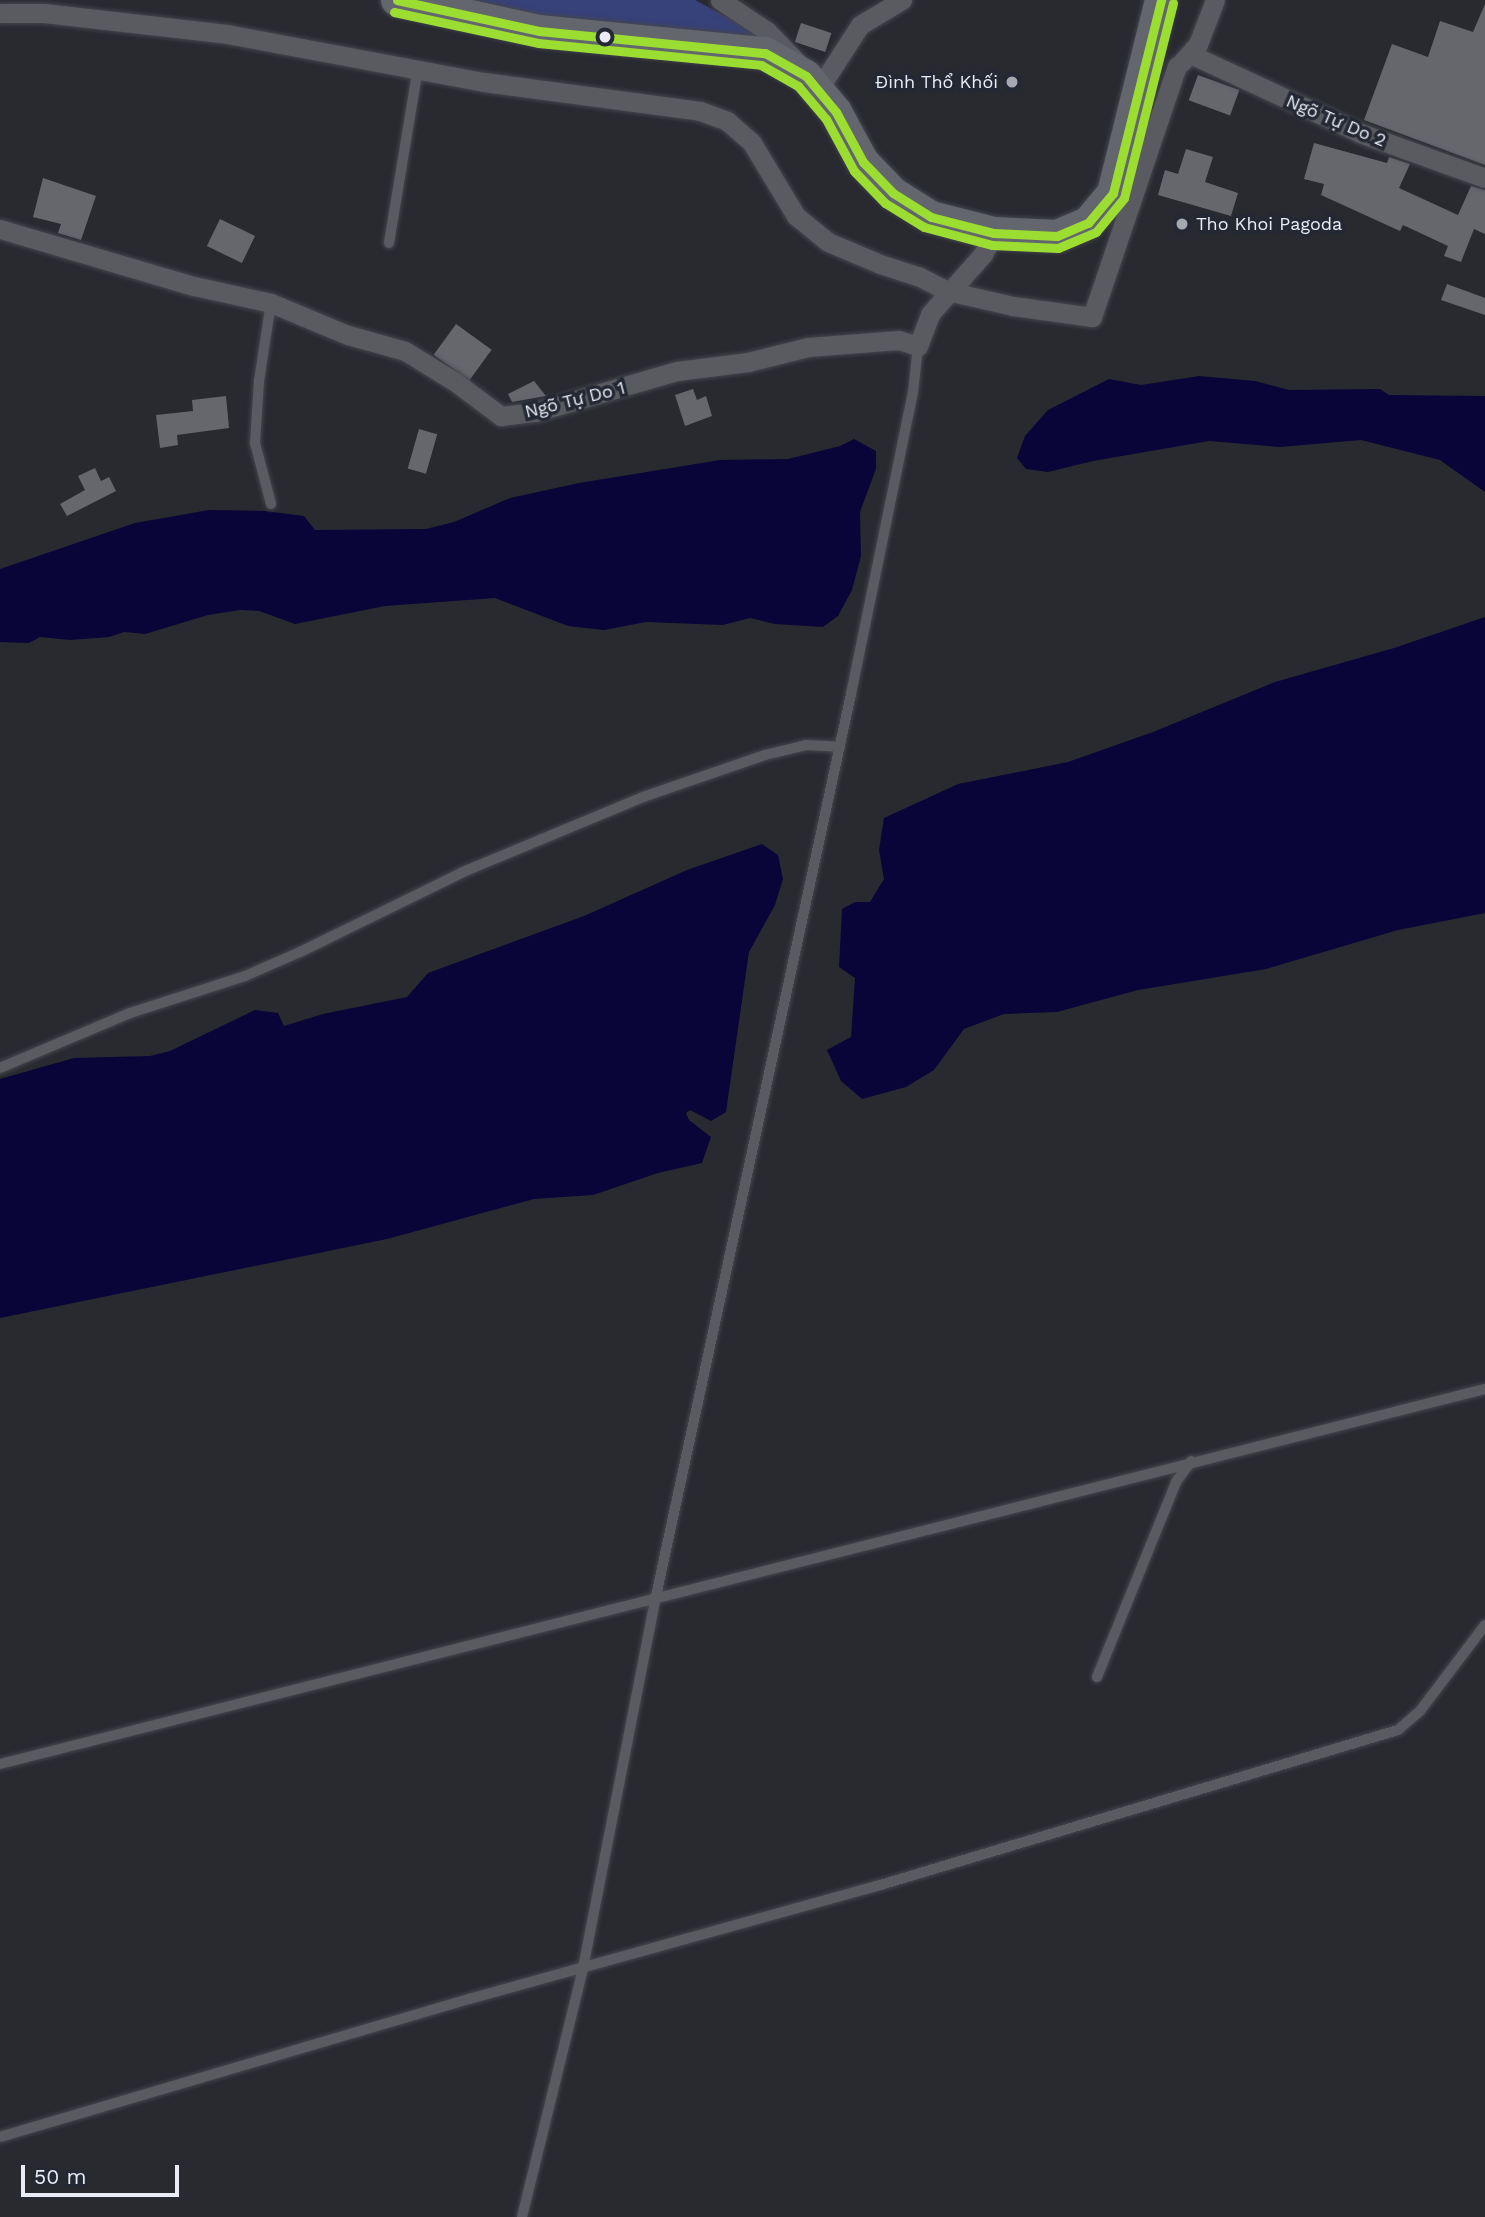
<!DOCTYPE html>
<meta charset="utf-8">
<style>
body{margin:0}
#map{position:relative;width:1485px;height:2217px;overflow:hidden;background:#282a30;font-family:"Work Sans",sans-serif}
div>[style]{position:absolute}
.green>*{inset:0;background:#37417a}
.water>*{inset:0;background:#090538}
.building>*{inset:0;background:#66676d;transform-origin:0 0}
.roads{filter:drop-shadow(0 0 2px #45464c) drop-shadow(0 0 2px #45464c)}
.service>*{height:10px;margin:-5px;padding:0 5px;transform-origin:5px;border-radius:5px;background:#5a5b60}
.minor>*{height:19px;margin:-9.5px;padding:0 9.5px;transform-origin:9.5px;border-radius:9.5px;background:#5a5b60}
.primary>*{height:32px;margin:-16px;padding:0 16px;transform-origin:16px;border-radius:16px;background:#63666d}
.bus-1>*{height:9px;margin:-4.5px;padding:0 4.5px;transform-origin:4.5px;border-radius:4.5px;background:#9cdd31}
.bus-2>*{height:9px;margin:-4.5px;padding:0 4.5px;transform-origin:4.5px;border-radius:4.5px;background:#9cdd31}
.dots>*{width:19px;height:19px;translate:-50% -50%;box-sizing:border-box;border:4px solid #242834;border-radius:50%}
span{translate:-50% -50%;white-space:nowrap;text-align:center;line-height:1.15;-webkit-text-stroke:7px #242834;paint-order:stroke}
.poi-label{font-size:18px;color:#e9ecf4}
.right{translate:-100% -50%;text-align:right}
.left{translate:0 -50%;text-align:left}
.street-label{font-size:18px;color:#e9ecf4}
.scale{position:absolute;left:21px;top:2165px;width:158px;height:32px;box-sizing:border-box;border:4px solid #e9ecf4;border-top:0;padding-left:9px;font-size:21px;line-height:24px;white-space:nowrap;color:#e9ecf4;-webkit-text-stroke:5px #242834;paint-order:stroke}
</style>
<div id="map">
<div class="green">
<div style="clip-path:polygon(437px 0,695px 0,744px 26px,765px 44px,572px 23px)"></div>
</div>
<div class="water">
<div style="clip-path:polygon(1199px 376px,1255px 381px,1289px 390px,1380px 389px,1389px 395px,1485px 396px,1485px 492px,1440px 460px,1361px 440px,1280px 447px,1209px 441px,1093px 461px,1048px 472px,1026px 469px,1017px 458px,1025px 436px,1048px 410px,1109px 379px,1141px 385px)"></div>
<div style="clip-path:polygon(854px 439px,876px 451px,876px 469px,860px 512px,861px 556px,852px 590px,838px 616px,823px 627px,775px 624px,750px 618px,723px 625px,646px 622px,604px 630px,568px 626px,495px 598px,385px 606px,295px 624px,259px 611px,240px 610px,208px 615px,145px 634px,124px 632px,109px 637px,70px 640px,40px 637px,29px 643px,0 642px,0 569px,135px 523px,209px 510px,265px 511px,304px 516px,315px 530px,426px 529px,454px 522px,510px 498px,579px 483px,720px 460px,788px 459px,840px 446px)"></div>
<div style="clip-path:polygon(1485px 617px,1485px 913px,1398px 930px,1266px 969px,1138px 990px,1057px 1012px,1004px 1014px,964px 1029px,934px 1070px,906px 1087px,862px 1099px,841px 1081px,827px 1050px,851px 1037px,855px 978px,839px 967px,842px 909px,855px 902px,870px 902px,884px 879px,879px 850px,884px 818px,958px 784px,1068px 762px,1153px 732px,1275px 682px,1394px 648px)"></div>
<div style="clip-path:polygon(762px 844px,778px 855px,783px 879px,775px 905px,749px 952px,726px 1112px,711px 1121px,690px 1110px,686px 1113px,689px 1120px,711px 1137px,702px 1163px,658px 1173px,593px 1195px,534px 1199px,387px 1239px,0 1318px,0 1079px,74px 1058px,150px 1056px,170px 1051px,255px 1010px,278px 1013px,284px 1026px,323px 1014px,407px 997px,428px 973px,584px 916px,687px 870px)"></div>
</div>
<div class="building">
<div style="clip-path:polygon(1485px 4px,1485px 165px,1364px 120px,1392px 44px,1428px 57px,1440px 21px,1473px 32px)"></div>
<div style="left:801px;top:23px;width:32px;height:20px;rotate:18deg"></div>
<div style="left:1198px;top:75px;width:44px;height:27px;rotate:20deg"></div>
<div style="clip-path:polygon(1314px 143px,1387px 163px,1389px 157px,1410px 164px,1399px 188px,1458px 215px,1471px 186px,1485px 190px,1485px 234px,1474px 229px,1461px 262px,1444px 256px,1448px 246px,1403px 225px,1400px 231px,1321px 195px,1324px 184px,1304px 179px)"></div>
<div style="clip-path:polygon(1186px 149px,1213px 157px,1205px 182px,1238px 193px,1231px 216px,1158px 195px,1165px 170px,1178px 174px)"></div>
<div style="clip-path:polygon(43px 178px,96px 196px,81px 240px,58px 233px,61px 224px,33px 217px)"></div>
<div style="left:220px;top:219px;width:39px;height:30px;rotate:26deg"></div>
<div style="clip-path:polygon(1447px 284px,1485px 298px,1485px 315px,1441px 300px)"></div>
<div style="left:456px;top:324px;width:44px;height:38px;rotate:36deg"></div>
<div style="clip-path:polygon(534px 381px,546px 396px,512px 402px,508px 394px)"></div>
<div style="clip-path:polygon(693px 389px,697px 400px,706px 396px,712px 416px,685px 426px,675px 395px)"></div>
<div style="clip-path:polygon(226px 396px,229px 428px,177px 435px,178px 445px,160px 448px,156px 415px,193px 411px,192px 400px)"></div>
<div style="left:419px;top:429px;width:19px;height:41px;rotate:16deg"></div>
<div style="clip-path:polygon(95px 468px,101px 481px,109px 477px,116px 491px,67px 516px,60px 504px,85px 490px,78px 476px)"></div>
</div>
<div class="roads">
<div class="service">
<div style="left:389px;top:243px;width:177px;rotate:-80.6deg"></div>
<div style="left:271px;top:504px;width:63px;rotate:-104.7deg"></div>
<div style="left:255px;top:443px;width:62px;rotate:-86.3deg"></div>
<div style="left:259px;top:381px;width:79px;rotate:-81.3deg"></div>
<div style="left:0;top:1068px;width:141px;rotate:-22.9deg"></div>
<div style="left:130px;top:1013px;width:121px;rotate:-17.8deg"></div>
<div style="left:245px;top:976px;width:60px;rotate:-23.6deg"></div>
<div style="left:300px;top:952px;width:182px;rotate:-26.1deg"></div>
<div style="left:463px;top:872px;width:195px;rotate:-22.6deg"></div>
<div style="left:643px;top:797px;width:129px;rotate:-19deg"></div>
<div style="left:765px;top:755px;width:42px;rotate:-13.7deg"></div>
<div style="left:806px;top:745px;width:34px;rotate:3deg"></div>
<div style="left:1097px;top:1677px;width:210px;rotate:-67.9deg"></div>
<div style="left:1176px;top:1482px;width:26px;rotate:-54deg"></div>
<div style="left:0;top:1764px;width:1532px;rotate:-14.17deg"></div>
<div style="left:0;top:2137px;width:489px;rotate:-16.4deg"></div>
<div style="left:469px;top:1999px;width:423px;rotate:-15.5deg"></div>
<div style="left:877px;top:1886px;width:544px;rotate:-16.67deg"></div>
<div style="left:1398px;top:1730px;width:29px;rotate:-41deg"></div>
<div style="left:1420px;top:1711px;width:108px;rotate:-52.9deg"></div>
<div style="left:522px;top:2217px;width:256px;rotate:-76.2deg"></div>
<div style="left:583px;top:1968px;width:379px;rotate:-78.9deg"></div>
<div style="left:656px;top:1596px;width:923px;rotate:-77.8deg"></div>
<div style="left:851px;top:694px;width:307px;rotate:-78.4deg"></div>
<div style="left:913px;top:393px;width:47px;rotate:-83.9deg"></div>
</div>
<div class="minor">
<div style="left:720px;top:0;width:56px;rotate:33.4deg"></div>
<div style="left:767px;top:31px;width:45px;rotate:45.9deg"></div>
<div style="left:798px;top:63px;width:34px;rotate:53deg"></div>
<div style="left:818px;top:90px;width:77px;rotate:-57.1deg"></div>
<div style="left:860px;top:25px;width:49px;rotate:-30.8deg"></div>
<div style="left:0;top:13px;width:44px"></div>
<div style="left:44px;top:13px;width:184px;rotate:6.5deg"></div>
<div style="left:227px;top:34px;width:261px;rotate:10.6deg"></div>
<div style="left:484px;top:82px;width:218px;rotate:7.6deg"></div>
<div style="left:700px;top:111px;width:29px;rotate:20deg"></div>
<div style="left:727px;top:121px;width:33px;rotate:41deg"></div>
<div style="left:752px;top:143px;width:85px;rotate:58.9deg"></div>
<div style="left:796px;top:216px;width:41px;rotate:39.1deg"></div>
<div style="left:828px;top:242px;width:56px;rotate:22.9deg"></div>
<div style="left:880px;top:264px;width:40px;rotate:18deg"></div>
<div style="left:918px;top:276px;width:33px;rotate:27deg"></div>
<div style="left:947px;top:291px;width:68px;rotate:12.8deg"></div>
<div style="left:1013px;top:306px;width:80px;rotate:7.9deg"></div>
<div style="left:1092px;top:317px;width:265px;rotate:-71.3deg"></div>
<div style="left:1190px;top:54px;width:187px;rotate:24.9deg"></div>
<div style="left:1360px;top:133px;width:133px;rotate:19.8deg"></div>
<div style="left:1181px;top:63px;width:25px;rotate:-48deg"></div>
<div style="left:1198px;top:44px;width:47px;rotate:-68.9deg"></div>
<div style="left:0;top:229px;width:202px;rotate:16.4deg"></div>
<div style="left:194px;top:286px;width:79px;rotate:12.4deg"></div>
<div style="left:271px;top:303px;width:83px;rotate:22.6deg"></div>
<div style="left:348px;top:335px;width:59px;rotate:15.7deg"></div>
<div style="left:405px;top:351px;width:57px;rotate:31.5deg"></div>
<div style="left:454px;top:381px;width:59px;rotate:36.7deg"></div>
<div style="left:501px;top:416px;width:34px;rotate:-7deg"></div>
<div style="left:535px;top:412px;width:148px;rotate:-16.1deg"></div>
<div style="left:677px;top:371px;width:72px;rotate:-7.2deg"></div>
<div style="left:748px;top:362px;width:62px;rotate:-14deg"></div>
<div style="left:808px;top:347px;width:91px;rotate:-4.4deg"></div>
<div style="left:899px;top:340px;width:20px;rotate:18deg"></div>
<div style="left:918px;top:346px;width:34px;rotate:-69deg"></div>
<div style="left:930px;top:314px;width:80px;rotate:-48.5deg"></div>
<div style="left:983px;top:254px;width:24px;rotate:-62deg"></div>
</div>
<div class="primary">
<div style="left:397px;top:0;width:145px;rotate:12.3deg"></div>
<div style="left:539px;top:31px;width:227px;rotate:5.6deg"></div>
<div style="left:765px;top:53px;width:47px;rotate:29.3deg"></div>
<div style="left:806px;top:76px;width:47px;rotate:50.2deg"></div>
<div style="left:836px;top:112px;width:57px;rotate:61.6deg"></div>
<div style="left:863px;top:162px;width:43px;rotate:45.9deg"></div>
<div style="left:893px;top:193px;width:45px;rotate:32.3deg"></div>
<div style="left:931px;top:217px;width:65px;rotate:14.3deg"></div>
<div style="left:994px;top:233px;width:63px;rotate:2.7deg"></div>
<div style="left:1057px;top:236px;width:34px;rotate:-23deg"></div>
<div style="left:1088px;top:223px;width:39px;rotate:-50deg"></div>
<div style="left:1113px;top:193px;width:199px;rotate:-76deg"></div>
</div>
</div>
<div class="bus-1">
<div style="left:397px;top:0;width:145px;rotate:12.3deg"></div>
<div style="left:539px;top:31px;width:227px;rotate:5.6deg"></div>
<div style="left:765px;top:53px;width:47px;rotate:29.3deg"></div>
<div style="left:806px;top:76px;width:47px;rotate:50.2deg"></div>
<div style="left:836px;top:112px;width:57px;rotate:61.6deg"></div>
<div style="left:863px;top:162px;width:43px;rotate:45.9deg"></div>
<div style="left:893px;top:193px;width:45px;rotate:32.3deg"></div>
<div style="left:931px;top:217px;width:65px;rotate:14.3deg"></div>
<div style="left:994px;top:233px;width:63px;rotate:2.7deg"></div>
<div style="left:1057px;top:236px;width:34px;rotate:-23deg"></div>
<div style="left:1088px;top:223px;width:39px;rotate:-50deg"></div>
<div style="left:1113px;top:193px;width:199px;rotate:-76deg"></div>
</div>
<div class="bus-2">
<div style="left:394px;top:12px;width:147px;rotate:12.1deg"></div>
<div style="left:538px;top:43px;width:224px;rotate:5.6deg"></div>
<div style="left:761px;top:65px;width:43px;rotate:29.6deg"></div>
<div style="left:798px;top:86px;width:43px;rotate:49.7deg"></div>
<div style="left:826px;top:119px;width:59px;rotate:61.7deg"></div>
<div style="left:854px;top:171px;width:45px;rotate:45.9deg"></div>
<div style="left:885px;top:203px;width:46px;rotate:31.6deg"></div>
<div style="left:924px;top:227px;width:70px;rotate:14.8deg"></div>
<div style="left:992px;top:245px;width:66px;rotate:2.6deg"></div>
<div style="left:1058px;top:248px;width:41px;rotate:-22.8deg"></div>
<div style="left:1096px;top:232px;width:44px;rotate:-50.5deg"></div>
<div style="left:1124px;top:198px;width:201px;rotate:-75.9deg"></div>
</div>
<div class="dots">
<div style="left:605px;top:37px;background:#e9ecf4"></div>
<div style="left:1012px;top:82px;background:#a5a8af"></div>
<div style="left:1182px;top:224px;background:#a5a8af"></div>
</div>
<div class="poi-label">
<span class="right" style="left:998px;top:82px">Đình Thổ Khối</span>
<span class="left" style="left:1196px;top:224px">Tho Khoi Pagoda</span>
</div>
<div class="street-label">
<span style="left:1336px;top:121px;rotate:23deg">Ngõ Tự Do 2</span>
<span style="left:575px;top:400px;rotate:-14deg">Ngõ Tự Do 1</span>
</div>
<div class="scale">50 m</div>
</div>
